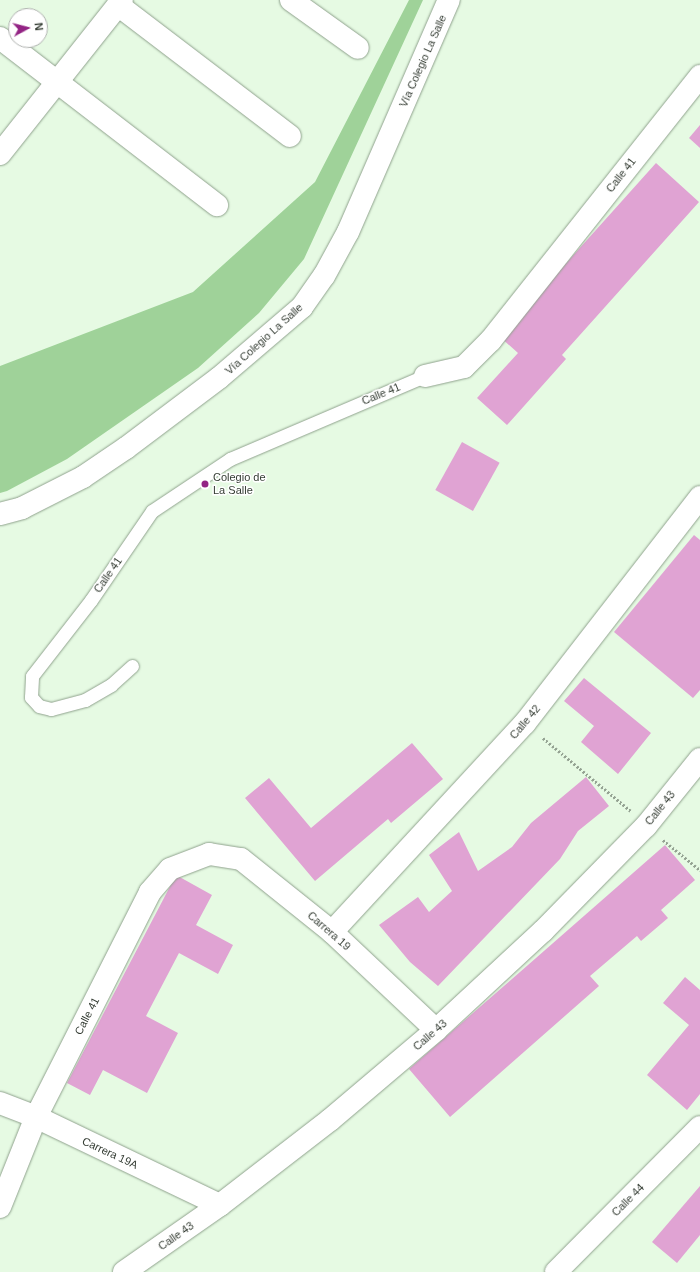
<!DOCTYPE html>
<meta charset="utf-8">
<style>
body{margin:0}
#map{position:relative;width:700px;height:1272px;overflow:hidden;background:#e6fae3;font-family:Arial,sans-serif}
div>[style]{position:absolute}
.forest>*{inset:0;background:#9fd299}
.building>*{inset:0;background:#e0a3d3;transform-origin:0 0}
.path>*{height:2.5px;margin-top:-1.25px;transform-origin:0;background:repeating-linear-gradient(90deg,#95a393 0 2px,transparent 0 4px)}
.roads{filter:drop-shadow(0 0 1px #8fa28d) drop-shadow(0 0 1px #8fa28d)}
.service>*{height:13px;margin:-6.5px;padding:0 6.5px;transform-origin:6.5px;border-radius:6.5px;background:#fff}
.minor>*{height:22px;margin:-11px;padding:0 11px;transform-origin:11px;border-radius:11px;background:#fff}
.tertiary>*{height:22px;margin:-11px;padding:0 11px;transform-origin:11px;border-radius:11px;background:#fff}
.dots>*{width:11px;height:11px;translate:-50% -50%;box-sizing:border-box;border:2px solid #fff;border-radius:50%}
span{translate:-50% -50%;white-space:nowrap;text-align:center;line-height:1.15;-webkit-text-stroke:3px #fff;paint-order:stroke}
.street-label{font-size:11px;color:#353d34}
.poi-label{font-size:11px;color:#353d34}
.left{translate:0 -50%;text-align:left}
.north{position:absolute;left:8px;top:8px;width:40px;height:40px;box-sizing:border-box;background:#fff;border:1px solid #aeb1ae;border-radius:50%;rotate:83deg;font-size:11px;font-weight:700;line-height:16px;text-align:center;color:#353d34}
.north::after{content:'';display:block;margin:auto;width:14px;height:18px;background:#932484;clip-path:polygon(50% 0,100% 100%,50% 72%,0 100%)}
</style>
<div id="map">
<div class="forest">
<div style="clip-path:polygon(409px 0,423px 0,304px 259px,259px 313px,198px 368px,67px 459px,7px 491px,0 493px,0 366px,193px 292px,315px 182px)"></div>
</div>
<div class="building">
<div style="clip-path:polygon(700px 125px,700px 148px,689px 138px)"></div>
<div style="clip-path:polygon(656px 163px,699px 202px,562px 355px,566px 359px,507px 425px,477px 398px,518px 353px,500px 337px)"></div>
<div style="left:462px;top:442px;width:43px;height:55px;rotate:29deg"></div>
<div style="clip-path:polygon(694px 535px,700px 540px,700px 690px,693px 698px,614px 632px)"></div>
<div style="clip-path:polygon(584px 678px,651px 733px,618px 774px,581px 742px,594px 726px,564px 701px)"></div>
<div style="clip-path:polygon(412px 743px,443px 779px,391px 823px,388px 819px,315px 881px,245px 798px,269px 778px,311px 828px)"></div>
<div style="clip-path:polygon(586px 777px,609px 806px,578px 831px,560px 859px,438px 986px,410px 962px,379px 925px,418px 897px,429px 912px,452px 891px,429px 855px,459px 832px,478px 871px,512px 847px,531px 823px)"></div>
<div style="clip-path:polygon(665px 845px,695px 880px,661px 910px,668px 918px,641px 941px,637px 936px,590px 976px,599px 986px,450px 1117px,409px 1069px)"></div>
<div style="clip-path:polygon(176px 875px,212px 895px,196px 925px,233px 945px,218px 974px,179px 953px,146px 1016px,178px 1033px,147px 1093px,103px 1070px,90px 1095px,67px 1083px)"></div>
<div style="clip-path:polygon(685px 977px,700px 990px,700px 1094px,687px 1110px,647px 1075px,689px 1025px,663px 1003px)"></div>
<div style="clip-path:polygon(700px 1186px,700px 1235px,677px 1263px,652px 1242px)"></div>
</div>
<div class="path">
<div style="left:543px;top:738px;width:114px;rotate:39.7deg"></div>
<div style="left:663px;top:840px;width:48px;rotate:39deg"></div>
</div>
<div class="roads">
<div class="service">
<div style="left:132px;top:666px;width:28px;rotate:138deg"></div>
<div style="left:111px;top:685px;width:30px;rotate:150deg"></div>
<div style="left:85px;top:700px;width:35px;rotate:165deg"></div>
<div style="left:51px;top:709px;width:12px;rotate:-166deg"></div>
<div style="left:39px;top:706px;width:12px;rotate:-132deg"></div>
<div style="left:31px;top:697px;width:21px;rotate:-87deg"></div>
<div style="left:32px;top:676px;width:96px;rotate:-52.2deg"></div>
<div style="left:91px;top:600px;width:108px;rotate:-55.6deg"></div>
<div style="left:152px;top:511px;width:94px;rotate:-33.7deg"></div>
<div style="left:230px;top:459px;width:212px;rotate:-23.1deg"></div>
</div>
<div class="minor">
<div style="left:291px;top:0;width:82px;rotate:35.6deg"></div>
<div style="left:118px;top:5px;width:216px;rotate:37.3deg"></div>
<div style="left:0;top:38px;width:274px;rotate:37.6deg"></div>
<div style="left:0;top:154px;width:196px;rotate:-51.6deg"></div>
<div style="left:425px;top:376px;width:40px;rotate:-13deg"></div>
<div style="left:464px;top:367px;width:38px;rotate:-45deg"></div>
<div style="left:491px;top:340px;width:337px;rotate:-51.6deg"></div>
<div style="left:0;top:514px;width:23px;rotate:-15deg"></div>
<div style="left:22px;top:508px;width:68px;rotate:-26.9deg"></div>
<div style="left:83px;top:477px;width:52px;rotate:-34deg"></div>
<div style="left:126px;top:448px;width:116px;rotate:-37deg"></div>
<div style="left:219px;top:378px;width:109px;rotate:-40.5deg"></div>
<div style="left:302px;top:307px;width:38px;rotate:-55deg"></div>
<div style="left:324px;top:276px;width:50px;rotate:-61.4deg"></div>
<div style="left:348px;top:232px;width:253px;rotate:-66.5deg"></div>
<div style="left:332px;top:932px;width:284px;rotate:-47.3deg"></div>
<div style="left:525px;top:723px;width:286px;rotate:-52.2deg"></div>
<div style="left:0;top:1103px;width:39px;rotate:21deg"></div>
<div style="left:36px;top:1117px;width:204px;rotate:25.6deg"></div>
<div style="left:0;top:1207px;width:97px;rotate:-68.2deg"></div>
<div style="left:36px;top:1117px;width:252px;rotate:-63.1deg"></div>
<div style="left:150px;top:892px;width:30px;rotate:-49deg"></div>
<div style="left:170px;top:869px;width:42px;rotate:-21deg"></div>
<div style="left:209px;top:854px;width:32px;rotate:9deg"></div>
<div style="left:241px;top:859px;width:117px;rotate:38.7deg"></div>
<div style="left:332px;top:932px;width:143px;rotate:43.3deg"></div>
<div style="left:556px;top:1272px;width:204px;rotate:-45.2deg"></div>
</div>
<div class="tertiary">
<div style="left:124px;top:1272px;width:117px;rotate:-34.9deg"></div>
<div style="left:220px;top:1205px;width:139px;rotate:-37.7deg"></div>
<div style="left:330px;top:1120px;width:139px;rotate:-40.3deg"></div>
<div style="left:436px;top:1030px;width:146px;rotate:-42.8deg"></div>
<div style="left:543px;top:931px;width:147px;rotate:-45.6deg"></div>
<div style="left:646px;top:826px;width:86px;rotate:-51.1deg"></div>
</div>
</div>
<div class="dots">
<div style="left:205px;top:484px;background:#932484"></div>
</div>
<div class="street-label">
<span style="left:423px;top:61px;rotate:-66deg">Vía Colegio La Salle</span>
<span style="left:621px;top:175px;rotate:-52deg">Calle 41</span>
<span style="left:264px;top:339px;rotate:-42deg">Vía Colegio La Salle</span>
<span style="left:381px;top:394px;rotate:-22deg">Calle 41</span>
<span style="left:108px;top:575px;rotate:-55deg">Calle 41</span>
<span style="left:525px;top:722px;rotate:-50deg">Calle 42</span>
<span style="left:660px;top:808px;rotate:-51deg">Calle 43</span>
<span style="left:329px;top:931px;rotate:41deg">Carrera 19</span>
<span style="left:87px;top:1016px;rotate:-63deg">Calle 41</span>
<span style="left:430px;top:1035px;rotate:-41deg">Calle 43</span>
<span style="left:110px;top:1153px;rotate:25deg">Carrera 19A</span>
<span style="left:628px;top:1200px;rotate:-45deg">Calle 44</span>
<span style="left:176px;top:1236px;rotate:-35deg">Calle 43</span>
</div>
<div class="poi-label">
<span class="left" style="left:213px;top:484px">Colegio de<br>La Salle</span>
</div>
<div class="north">N</div>
</div>
